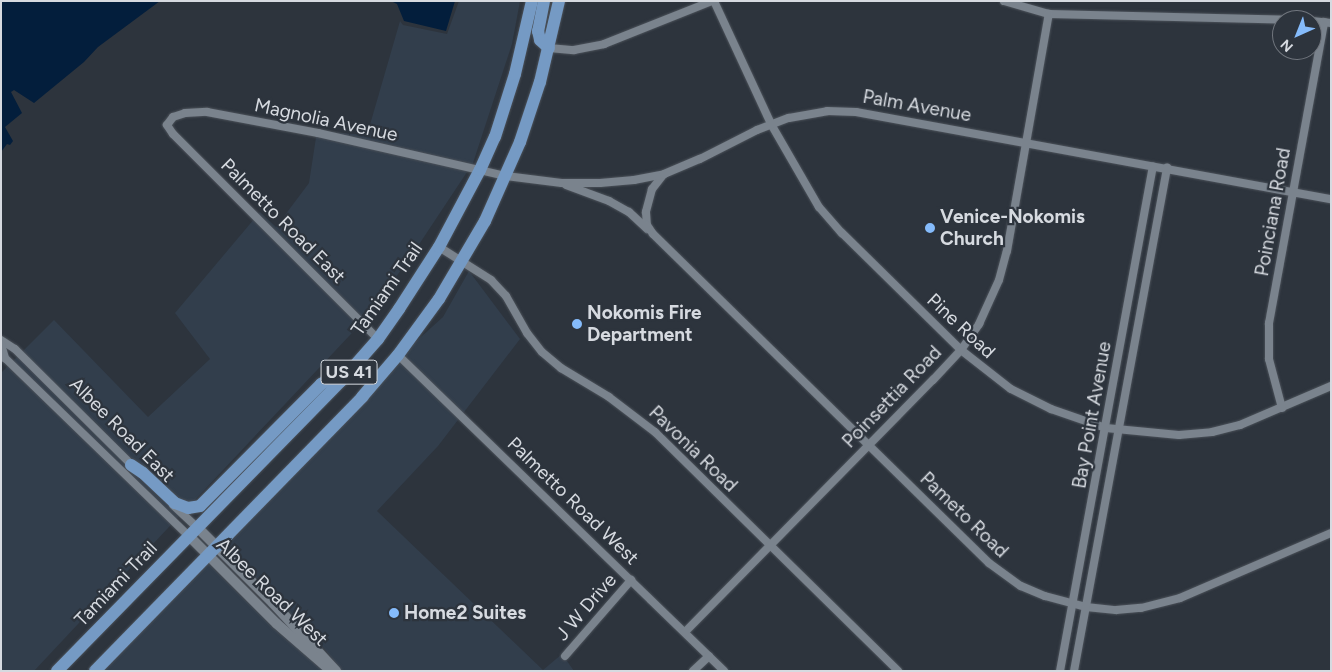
<!DOCTYPE html>
<style>
body{margin:0}
#map{position:relative;width:1332px;height:672px;overflow:hidden;background:#2d343d;font-family:Figtree,sans-serif}
div>[style]{position:absolute}
.built>*{inset:0;background:#323e4c}
.water>*{inset:0;background:#031e3c}
.roads{filter:drop-shadow(0 0 1px #4b5159) drop-shadow(0 0 1px #4b5159)}
.minor>*{height:8px;margin:-4px;padding:0 4px;transform-origin:4px;border-radius:4px;background:#7a838d}
.tertiary>*{height:10px;margin:-5px;padding:0 5px;transform-origin:5px;border-radius:5px;background:#7a838d}
.primary>*{height:12px;margin:-6px;padding:0 6px;transform-origin:6px;border-radius:6px;background:#759ac4}
.dots>*{width:14px;height:14px;translate:-50% -50%;box-sizing:border-box;border:2px solid #2d343d;border-radius:50%}
span{translate:-50% -50%;white-space:nowrap;text-align:center;line-height:1.15;-webkit-text-stroke:4.5px #2d343d;paint-order:stroke}
.shield-label span{padding:1px 4px;background:#2d343d;border:1px solid;border-radius:4px;-webkit-text-stroke-width:0}
.shield-label{font-size:18px;color:#d6dae0;font-weight:700}
.street-label{font-size:19px;color:#d6dae0}
.poi-label{font-size:19px;color:#d6dae0;font-weight:700}
.left{translate:0 -50%;text-align:left}
.frame{position:absolute;inset:0;border:2px solid #d6dae0;pointer-events:none}
.north{position:absolute;left:1272px;top:10px;width:50px;height:50px;box-sizing:border-box;background:#2d343d;border:1px solid #71767e;border-radius:50%;rotate:224deg;font-size:14px;font-weight:700;line-height:20px;text-align:center;color:#d6dae0}
.north::after{content:'';display:block;margin:auto;width:18px;height:22px;background:#85bbfb;clip-path:polygon(50% 0,100% 100%,50% 72%,0 100%)}
</style>
<div id="map">
<div class="built">
<div style="clip-path:polygon(459px 1px,520px 1px,512px 44px,473px 163px,414px 252px,367px 317px,192px 503px,183px 502px,130px 458px,125px 467px,183px 512px,34px 671px,1px 671px,1px 373px,54px 320px,148px 417px,210px 359px,175px 313px,260px 212px,276px 227px,309px 183px,317px 131px,367px 135px,400px 21px,403px 25px,447px 34px)"></div>
<div style="clip-path:polygon(469px 271px,520px 339px,438px 446px,377px 511px,543px 670px,562px 654px,574px 671px,342px 671px,324px 648px,224px 546px,412px 345px,443px 317px)"></div>
<div style="clip-path:polygon(207px 562px,273px 628px,324px 671px,103px 671px)"></div>
</div>
<div class="water">
<div style="clip-path:polygon(1px 1px,160px 1px,98px 47px,84px 62px,34px 103px,14px 90px,11px 92px,22px 113px,5px 127px,13px 141px,10px 145px,7px 144px,1px 152px)"></div>
<div style="clip-path:polygon(391px 1px,455px 1px,446px 31px,404px 21px,397px 4px)"></div>
</div>
<div class="roads">
<div class="minor">
<div style="left:714px;top:1px;width:136px;rotate:65.1deg"></div>
<div style="left:771px;top:124px;width:96px;rotate:60deg"></div>
<div style="left:819px;top:207px;width:35px;rotate:49deg"></div>
<div style="left:842px;top:233px;width:167px;rotate:44.5deg"></div>
<div style="left:961px;top:350px;width:63px;rotate:38deg"></div>
<div style="left:1011px;top:389px;width:45px;rotate:26.6deg"></div>
<div style="left:1051px;top:409px;width:58px;rotate:19.1deg"></div>
<div style="left:1106px;top:428px;width:73px;rotate:5.5deg"></div>
<div style="left:1179px;top:435px;width:33px;rotate:-5deg"></div>
<div style="left:1212px;top:432px;width:29px;rotate:-14deg"></div>
<div style="left:1240px;top:425px;width:99px;rotate:-23.2deg"></div>
<div style="left:1004px;top:1px;width:47px;rotate:16.1deg"></div>
<div style="left:1049px;top:14px;width:240px;rotate:1.4deg"></div>
<div style="left:1312px;top:21px;width:19px;rotate:6deg"></div>
<div style="left:549px;top:48px;width:25px;rotate:5deg"></div>
<div style="left:574px;top:50px;width:31px;rotate:-11deg"></div>
<div style="left:604px;top:44px;width:116px;rotate:-21.7deg"></div>
<div style="left:663px;top:175px;width:18px;rotate:128deg"></div>
<div style="left:652px;top:189px;width:24px;rotate:105deg"></div>
<div style="left:646px;top:212px;width:13px;rotate:86deg"></div>
<div style="left:647px;top:225px;width:11px;rotate:56deg"></div>
<div style="left:653px;top:234px;width:470px;rotate:44.4deg"></div>
<div style="left:989px;top:563px;width:39px;rotate:36deg"></div>
<div style="left:1021px;top:586px;width:26px;rotate:23deg"></div>
<div style="left:1045px;top:596px;width:42px;rotate:15deg"></div>
<div style="left:1086px;top:607px;width:30px;rotate:6deg"></div>
<div style="left:1116px;top:610px;width:25px;rotate:-5deg"></div>
<div style="left:1141px;top:608px;width:40px;rotate:-14.4deg"></div>
<div style="left:1180px;top:598px;width:164px;rotate:-23.3deg"></div>
<div style="left:566px;top:185px;width:46px;rotate:20.4deg"></div>
<div style="left:609px;top:201px;width:23px;rotate:29deg"></div>
<div style="left:629px;top:212px;width:25px;rotate:43deg"></div>
<div style="left:439px;top:247px;width:62px;rotate:32.4deg"></div>
<div style="left:491px;top:280px;width:22px;rotate:47deg"></div>
<div style="left:506px;top:296px;width:43px;rotate:60.4deg"></div>
<div style="left:527px;top:333px;width:24px;rotate:52deg"></div>
<div style="left:542px;top:352px;width:25px;rotate:40deg"></div>
<div style="left:561px;top:368px;width:56px;rotate:31.1deg"></div>
<div style="left:609px;top:397px;width:58px;rotate:37.3deg"></div>
<div style="left:655px;top:432px;width:341px;rotate:44.5deg"></div>
<div style="left:378px;top:339px;width:290px;rotate:-135deg"></div>
<div style="left:173px;top:134px;width:11px;rotate:-124deg"></div>
<div style="left:167px;top:125px;width:10px;rotate:-53deg"></div>
<div style="left:173px;top:117px;width:13px;rotate:-18deg"></div>
<div style="left:185px;top:113px;width:22px;rotate:-3deg"></div>
<div style="left:207px;top:112px;width:113px;rotate:10.7deg"></div>
<div style="left:318px;top:133px;width:193px;rotate:12.9deg"></div>
<div style="left:506px;top:176px;width:56px;rotate:7.1deg"></div>
<div style="left:562px;top:183px;width:38px"></div>
<div style="left:600px;top:183px;width:34px;rotate:-5deg"></div>
<div style="left:634px;top:180px;width:31px;rotate:-11deg"></div>
<div style="left:664px;top:174px;width:39px;rotate:-23deg"></div>
<div style="left:700px;top:159px;width:64px;rotate:-27deg"></div>
<div style="left:757px;top:130px;width:34px;rotate:-21deg"></div>
<div style="left:789px;top:118px;width:39px;rotate:-10deg"></div>
<div style="left:827px;top:111px;width:29px;rotate:2deg"></div>
<div style="left:856px;top:112px;width:483px;rotate:10.4deg"></div>
<div style="left:1px;top:340px;width:17px;rotate:33deg"></div>
<div style="left:15px;top:349px;width:168px;rotate:44.8deg"></div>
<div style="left:1px;top:344px;width:15px;rotate:74deg"></div>
<div style="left:5px;top:358px;width:256px;rotate:44.1deg"></div>
<div style="left:398px;top:355px;width:454px;rotate:44.1deg"></div>
<div style="left:1282px;top:408px;width:51px;rotate:-104.9deg"></div>
<div style="left:1269px;top:359px;width:36px;rotate:-90deg"></div>
<div style="left:1269px;top:323px;width:306px;rotate:-79.6deg"></div>
<div style="left:173px;top:505px;width:33px;rotate:43deg"></div>
<div style="left:685px;top:632px;width:354px;rotate:-45.5deg"></div>
<div style="left:933px;top:380px;width:41px;rotate:-47deg"></div>
<div style="left:961px;top:350px;width:32px;rotate:-55deg"></div>
<div style="left:979px;top:324px;width:48px;rotate:-65.6deg"></div>
<div style="left:999px;top:280px;width:30px;rotate:-75deg"></div>
<div style="left:1007px;top:251px;width:241px;rotate:-80deg"></div>
<div style="left:565px;top:656px;width:101px;rotate:-49deg"></div>
<div style="left:693px;top:671px;width:22px;rotate:-43deg"></div>
<div style="left:1060px;top:671px;width:513px;rotate:-79.57deg"></div>
<div style="left:1074px;top:671px;width:512px;rotate:-79.52deg"></div>
</div>
<div class="tertiary">
<div style="left:197px;top:527px;width:107px;rotate:45deg"></div>
<div style="left:273px;top:603px;width:93px;rotate:47.2deg"></div>
<div style="left:189px;top:536px;width:124px;rotate:45deg"></div>
<div style="left:277px;top:624px;width:69px;rotate:40.9deg"></div>
</div>
<div class="primary">
<div style="left:544px;top:1px;width:31px;rotate:101deg"></div>
<div style="left:538px;top:31px;width:9px;rotate:77deg"></div>
<div style="left:540px;top:40px;width:12px;rotate:42deg"></div>
<div style="left:131px;top:465px;width:14px;rotate:34deg"></div>
<div style="left:143px;top:473px;width:44px;rotate:43.2deg"></div>
<div style="left:175px;top:503px;width:14px;rotate:21deg"></div>
<div style="left:188px;top:508px;width:12px;rotate:-9deg"></div>
<div style="left:200px;top:506px;width:172px;rotate:-45.2deg"></div>
<div style="left:321px;top:384px;width:31px;rotate:-29deg"></div>
<div style="left:57px;top:671px;width:406px;rotate:-45.6deg"></div>
<div style="left:341px;top:381px;width:56px;rotate:-48.6deg"></div>
<div style="left:378px;top:339px;width:37px;rotate:-55deg"></div>
<div style="left:399px;top:309px;width:74px;rotate:-57.2deg"></div>
<div style="left:439px;top:247px;width:87px;rotate:-62deg"></div>
<div style="left:480px;top:170px;width:36px;rotate:-66deg"></div>
<div style="left:495px;top:137px;width:66px;rotate:-72.4deg"></div>
<div style="left:515px;top:74px;width:75px;rotate:-76.9deg"></div>
<div style="left:95px;top:671px;width:383px;rotate:-45.7deg"></div>
<div style="left:362px;top:397px;width:55px;rotate:-49.4deg"></div>
<div style="left:398px;top:355px;width:69px;rotate:-53.8deg"></div>
<div style="left:439px;top:299px;width:91px;rotate:-59.5deg"></div>
<div style="left:485px;top:221px;width:86px;rotate:-66.1deg"></div>
<div style="left:520px;top:142px;width:63px;rotate:-71.6deg"></div>
<div style="left:540px;top:82px;width:83px;rotate:-76.8deg"></div>
</div>
</div>
<div class="dots">
<div style="left:930px;top:228px;background:#85bbfb"></div>
<div style="left:577px;top:324px;background:#85bbfb"></div>
<div style="left:394px;top:613px;background:#85bbfb"></div>
</div>
<div class="shield-label">
<span style="left:349px;top:372px">US 41</span>
</div>
<div class="street-label">
<span style="left:917px;top:106px;rotate:10deg">Palm Avenue</span>
<span style="left:326px;top:120px;rotate:12deg">Magnolia Avenue</span>
<span style="left:1273px;top:212px;rotate:-80deg">Poinciana Road</span>
<span style="left:283px;top:221px;rotate:45deg">Palmetto Road East</span>
<span style="left:387px;top:289px;rotate:-55deg">Tamiami Trail</span>
<span style="left:961px;top:326px;rotate:43deg">Pine Road</span>
<span style="left:892px;top:397px;rotate:-46deg">Poinsettia Road</span>
<span style="left:1092px;top:415px;rotate:-80deg">Bay Point Avenue</span>
<span style="left:122px;top:430px;rotate:45deg">Albee Road East</span>
<span style="left:693px;top:449px;rotate:44deg">Pavonia Road</span>
<span style="left:573px;top:501px;rotate:44deg">Palmetto Road West</span>
<span style="left:964px;top:515px;rotate:44deg">Pameto Road</span>
<span style="left:116px;top:584px;rotate:-46deg">Tamiami Trail</span>
<span style="left:272px;top:592px;rotate:44deg">Albee Road West</span>
<span style="left:586px;top:607px;rotate:-49deg">J W Drive</span>
</div>
<div class="poi-label">
<span class="left" style="left:940px;top:228px">Venice-Nokomis<br>Church</span>
<span class="left" style="left:587px;top:324px">Nokomis Fire<br>Department</span>
<span class="left" style="left:404px;top:613px">Home2 Suites</span>
</div>
<div class="frame"></div>
<div class="north">N</div>
</div>
